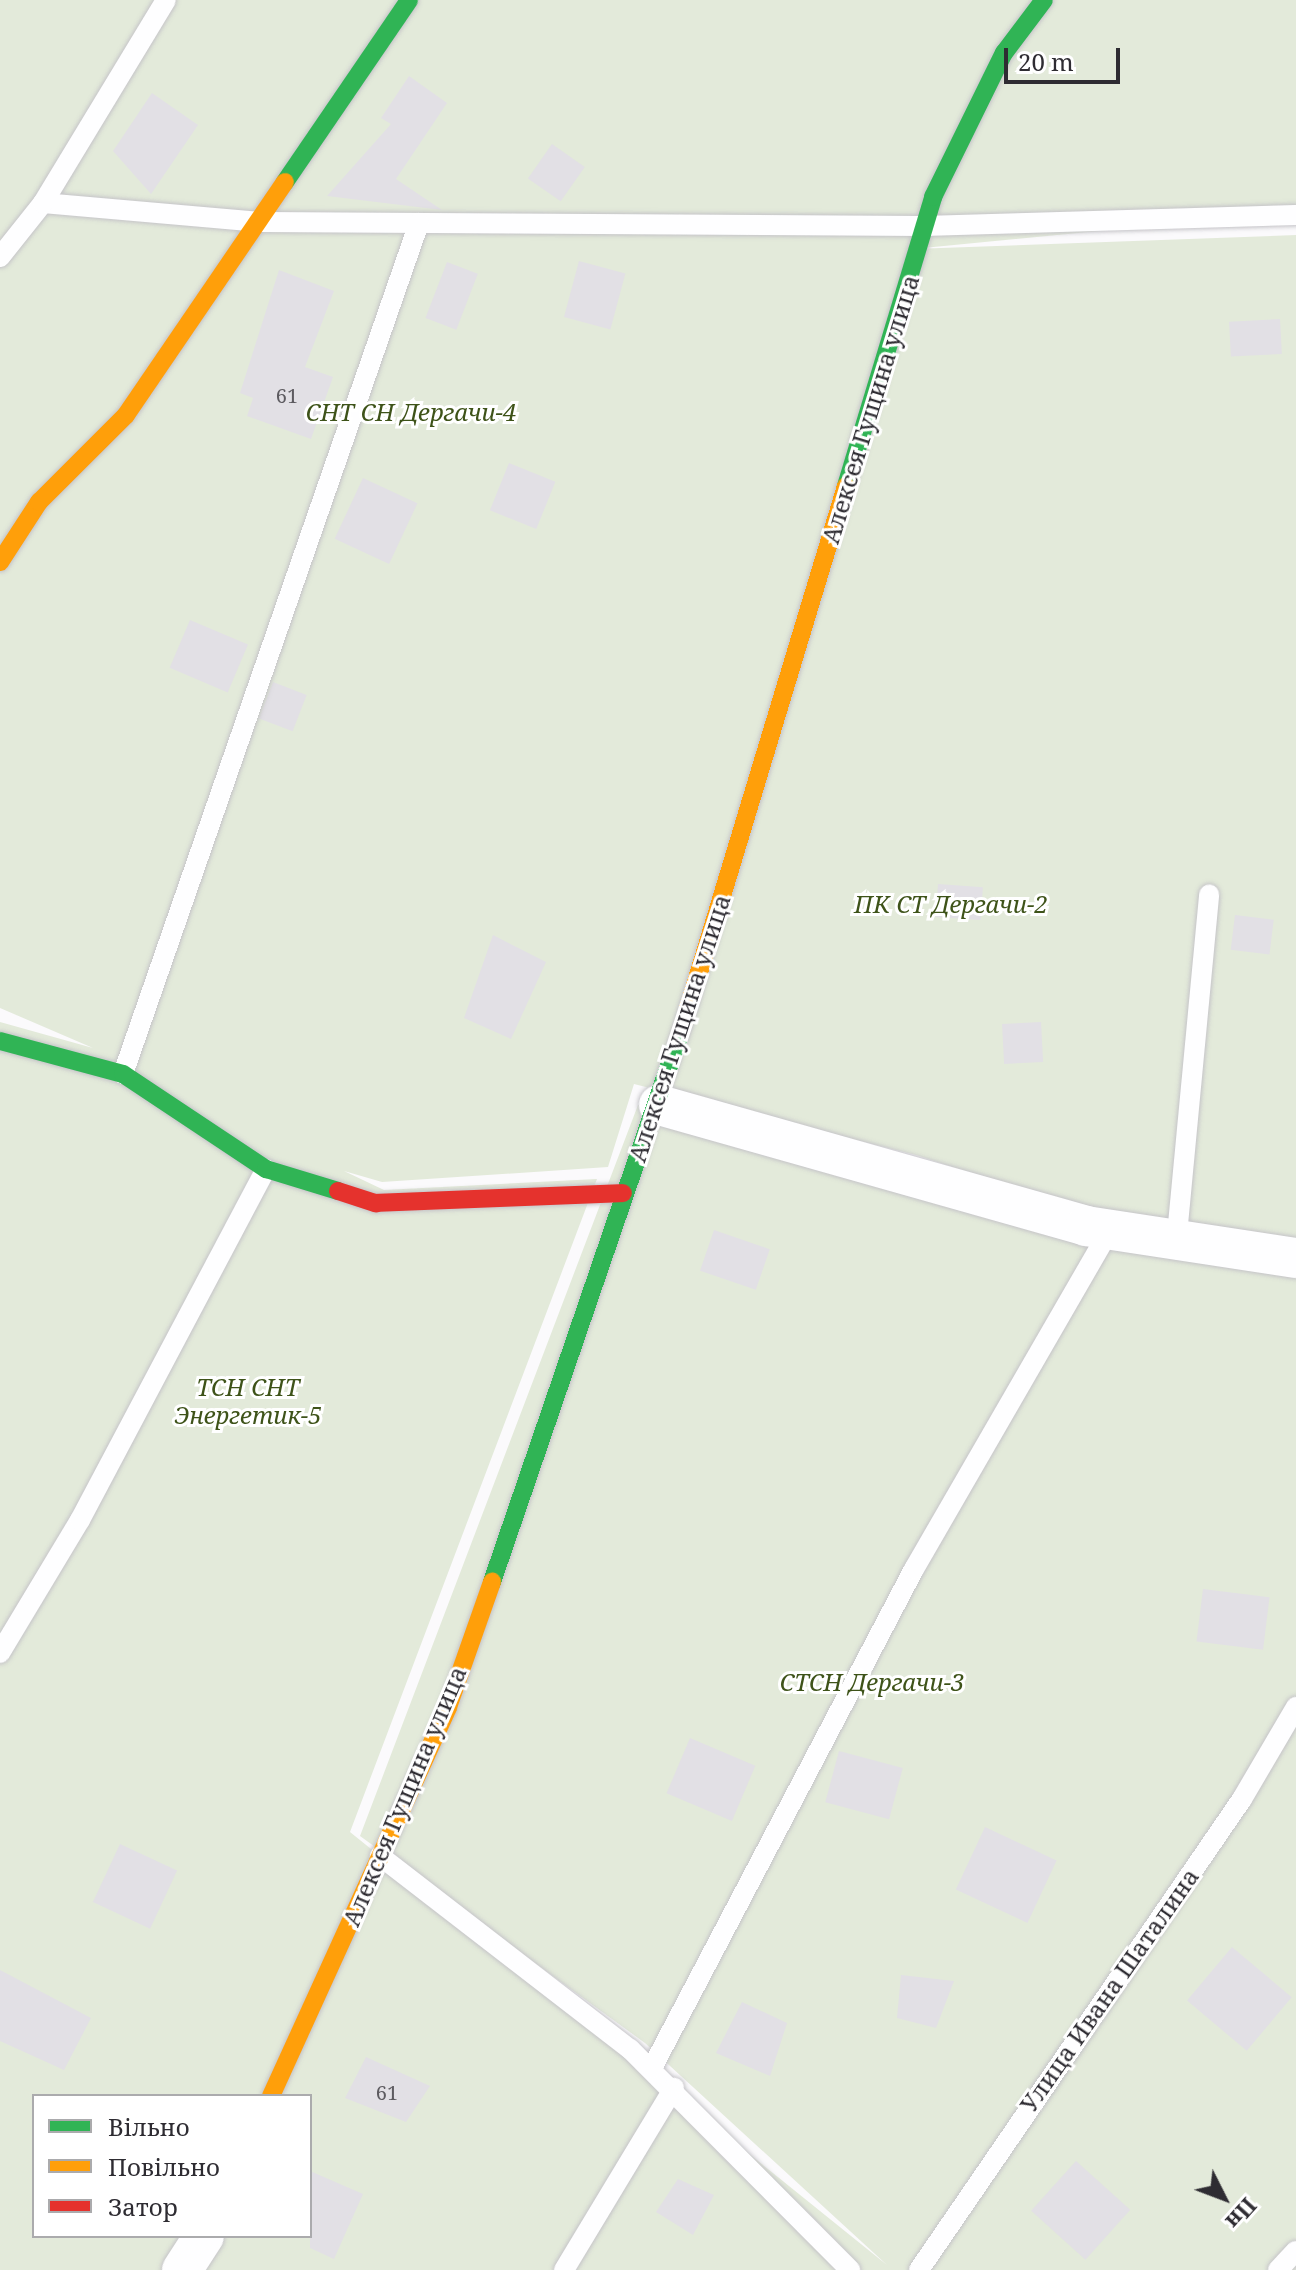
<!DOCTYPE html>
<meta charset="utf-8">
<style>
body{margin:0}
#map{position:relative;width:1296px;height:2270px;overflow:hidden;background:#fbfafc;font-family:"Noto Serif",serif}
div>[style]{position:absolute}
.green>*{inset:0;background:#e3eada}
.building>*{inset:0;background:#e2e0e5;transform-origin:0 0}
.roads{filter:drop-shadow(0 0 2px #c5c4c8) drop-shadow(0 0 2px #c5c4c8)}
.lane>*{height:20px;margin:-10px;padding:0 10px;transform-origin:10px;border-radius:10px;background:#fefeff}
.street>*{height:40px;margin:-20px;padding:0 20px;transform-origin:20px;border-radius:20px;background:#fefeff}
.fast>*{height:18px;margin:-9px;padding:0 9px;transform-origin:9px;border-radius:9px;background:#30b455}
.slow>*{height:18px;margin:-9px;padding:0 9px;transform-origin:9px;border-radius:9px;background:#ff9f0a}
.jam>*{height:18px;margin:-9px;padding:0 9px;transform-origin:9px;border-radius:9px;background:#e5322d}
span{translate:-50% -50%;white-space:nowrap;text-align:center;line-height:1.15;-webkit-text-stroke:6px #fff;paint-order:stroke}
.number-label{font-size:20px;color:#5d5b60}
.number-label span{-webkit-text-stroke-width:0}
.street-label{font-size:24px;color:#2e2c32}
.park-label{font-size:24px;color:#3e5319;font-style:italic}
.legend{position:absolute;left:32px;top:2094px;width:280px;height:144px;box-sizing:border-box;background:#fff;border:2px solid #ababad;margin:0;padding:10px 14px;list-style:none;font-size:24px;color:#2e2c32}
.legend li{display:flex;align-items:center;gap:16px;height:40px}
.legend b{width:40px;border:2px solid #ababad}
.north{position:absolute;left:1184px;top:2158px;width:80px;height:80px;-webkit-text-stroke:6px #fff;paint-order:stroke;rotate:132deg;font-size:22px;font-weight:700;line-height:32px;text-align:center;color:#2e2c32}
.north::after{content:'';display:block;margin:auto;width:28px;height:36px;background:#2e2c32;clip-path:polygon(50% 0,100% 100%,50% 72%,0 100%)}
.scale{position:absolute;left:1004px;top:48px;width:116px;height:36px;box-sizing:border-box;border:4px solid #2e2c32;border-top:0;padding-left:10px;font-size:24px;line-height:28px;white-space:nowrap;color:#2e2c32;-webkit-text-stroke:6px #fff;paint-order:stroke}
</style>
<div id="map">
<div class="green">
<div style="clip-path:polygon(evenodd,0 0,1296px 0,1296px 212px,913px 249px,1296px 235px,1296px 1246px,1086px 1211px,916px 1155px,634px 1084px,608px 1167px,382px 1182px,344px 1171px,384px 1190px,597px 1179px,350px 1832px,887px 2265px,645px 2043px,360px 1836px,638px 1105px,1296px 1264px,1296px 2270px,0 2270px,0 1022px,93px 1048px,0 1008px,0 0,34px 2096px,310px 2096px,310px 2236px,34px 2236px,34px 2096px)"></div>
</div>
<div class="building">
<div style="clip-path:polygon(409px 76px,447px 103px,396px 179px,442px 210px,327px 196px,391px 124px,381px 118px)"></div>
<div style="clip-path:polygon(152px 93px,198px 125px,151px 194px,113px 151px)"></div>
<div style="left:552px;top:144px;width:40px;height:42px;rotate:35deg"></div>
<div style="left:579px;top:261px;width:48px;height:58px;rotate:15deg"></div>
<div style="left:447px;top:262px;width:33px;height:60px;rotate:21deg"></div>
<div style="clip-path:polygon(279px 270px,334px 291px,305px 367px,333px 377px,311px 439px,247px 416px,253px 398px,240px 393px)"></div>
<div style="left:1280px;top:319px;width:35px;height:51px;rotate:87deg"></div>
<div style="left:509px;top:463px;width:50px;height:51px;rotate:22deg"></div>
<div style="left:363px;top:478px;width:60px;height:67px;rotate:25deg"></div>
<div style="left:190px;top:620px;width:63px;height:52px;rotate:23deg"></div>
<div style="left:273px;top:682px;width:36px;height:39px;rotate:21deg"></div>
<div style="left:938px;top:884px;width:45px;height:33px;rotate:4deg"></div>
<div style="left:1235px;top:915px;width:39px;height:35px;rotate:7deg"></div>
<div style="clip-path:polygon(493px 935px,546px 962px,511px 1039px,464px 1018px)"></div>
<div style="left:1041px;top:1022px;width:40px;height:39px;rotate:87deg"></div>
<div style="left:714px;top:1230px;width:59px;height:43px;rotate:19deg"></div>
<div style="left:1203px;top:1589px;width:67px;height:53px;rotate:7deg"></div>
<div style="left:690px;top:1738px;width:71px;height:60px;rotate:23deg"></div>
<div style="left:839px;top:1751px;width:66px;height:53px;rotate:15deg"></div>
<div style="left:985px;top:1827px;width:79px;height:69px;rotate:25deg"></div>
<div style="left:120px;top:1844px;width:63px;height:64px;rotate:25deg"></div>
<div style="left:1232px;top:1947px;width:78px;height:70px;rotate:40deg"></div>
<div style="clip-path:polygon(0 1970px,91px 2018px,64px 2070px,0 2041px)"></div>
<div style="clip-path:polygon(901px 1975px,954px 1981px,936px 2028px,897px 2018px)"></div>
<div style="clip-path:polygon(742px 2002px,787px 2023px,770px 2076px,716px 2053px)"></div>
<div style="clip-path:polygon(366px 2057px,430px 2086px,406px 2122px,345px 2098px)"></div>
<div style="left:1076px;top:2161px;width:73px;height:67px;rotate:42deg"></div>
<div style="clip-path:polygon(310px 2171px,363px 2194px,334px 2259px,310px 2248px)"></div>
<div style="clip-path:polygon(678px 2179px,714px 2195px,693px 2235px,656px 2212px)"></div>
</div>
<div class="roads">
<div class="lane">
<div style="left:43px;top:203px;width:218px;rotate:5deg"></div>
<div style="left:260px;top:222px;width:664px;rotate:0.35deg"></div>
<div style="left:924px;top:226px;width:372px;rotate:-1.7deg"></div>
<div style="left:0;top:257px;width:69px;rotate:-51.5deg"></div>
<div style="left:43px;top:203px;width:237px;rotate:-58.8deg"></div>
<div style="left:123px;top:1074px;width:901px;rotate:-70.82deg"></div>
<div style="left:1177px;top:1235px;width:342px;rotate:-84.6deg"></div>
<div style="left:0;top:1653px;width:155px;rotate:-59deg"></div>
<div style="left:80px;top:1520px;width:397px;rotate:-62.1deg"></div>
<div style="left:380px;top:1856px;width:316px;rotate:37.7deg"></div>
<div style="left:630px;top:2049px;width:312px;rotate:45.1deg"></div>
<div style="left:652px;top:2068px;width:564px;rotate:-62.3deg"></div>
<div style="left:914px;top:1569px;width:394px;rotate:-60deg"></div>
<div style="left:564px;top:2270px;width:213px;rotate:-58.9deg"></div>
<div style="left:919px;top:2270px;width:571px;rotate:-55.56deg"></div>
<div style="left:1242px;top:1799px;width:107px;rotate:-59.6deg"></div>
<div style="left:1278px;top:2270px;width:26px;rotate:-47deg"></div>
</div>
<div class="street">
<div style="left:659px;top:1105px;width:444px;rotate:15.8deg"></div>
<div style="left:1086px;top:1226px;width:212px;rotate:8.7deg"></div>
<div style="left:182px;top:2270px;width:40px;rotate:-57.1deg"></div>
</div>
<div class="fast">
<div style="left:285px;top:182px;width:220px;rotate:-55.7deg"></div>
<div style="left:846px;top:486px;width:302px;rotate:-73.2deg"></div>
<div style="left:933px;top:197px;width:161px;rotate:-63.8deg"></div>
<div style="left:1004px;top:53px;width:66px;rotate:-53deg"></div>
<div style="left:0;top:1041px;width:127px;rotate:15deg"></div>
<div style="left:123px;top:1074px;width:172px;rotate:33.6deg"></div>
<div style="left:266px;top:1169px;width:75px;rotate:17deg"></div>
<div style="left:492px;top:1582px;width:589px;rotate:-71.07deg"></div>
</div>
<div class="slow">
<div style="left:0;top:562px;width:72px;rotate:-57deg"></div>
<div style="left:39px;top:502px;width:123px;rotate:-45deg"></div>
<div style="left:126px;top:415px;width:282px;rotate:-55.7deg"></div>
<div style="left:683px;top:1025px;width:563px;rotate:-73.17deg"></div>
<div style="left:271px;top:2096px;width:427px;rotate:-65.5deg"></div>
<div style="left:448px;top:1707px;width:133px;rotate:-70.6deg"></div>
</div>
<div class="jam">
<div style="left:338px;top:1191px;width:40px;rotate:18deg"></div>
<div style="left:376px;top:1203px;width:247px;rotate:-2.3deg"></div>
</div>
</div>
<div class="number-label">
<span style="left:287px;top:395px">61</span>
<span style="left:387px;top:2092px">61</span>
</div>
<div class="street-label">
<span style="left:870px;top:409px;rotate:-73deg">Алексея Гущина улица</span>
<span style="left:679px;top:1028px;rotate:-72deg">Алексея Гущина улица</span>
<span style="left:404px;top:1796px;rotate:-67deg">Алексея Гущина улица</span>
<span style="left:1109px;top:1990px;rotate:-55deg">Улица Ивана Шаталина</span>
</div>
<div class="park-label">
<span style="left:411px;top:412px">СНТ СН Дергачи-4</span>
<span style="left:951px;top:904px">ПК СТ Дергачи-2</span>
<span style="left:248px;top:1401px">ТСН СНТ<br>Энергетик-5</span>
<span style="left:872px;top:1682px">СТСН Дергачи-3</span>
</div>
<ul class="legend">
<li><b style="height:10px;background:#30b455"></b>Вільно</li>
<li><b style="height:10px;background:#ff9f0a"></b>Повільно</li>
<li><b style="height:10px;background:#e5322d"></b>Затор</li>
</ul>
<div class="north">Пн</div>
<div class="scale">20 m</div>
</div>
